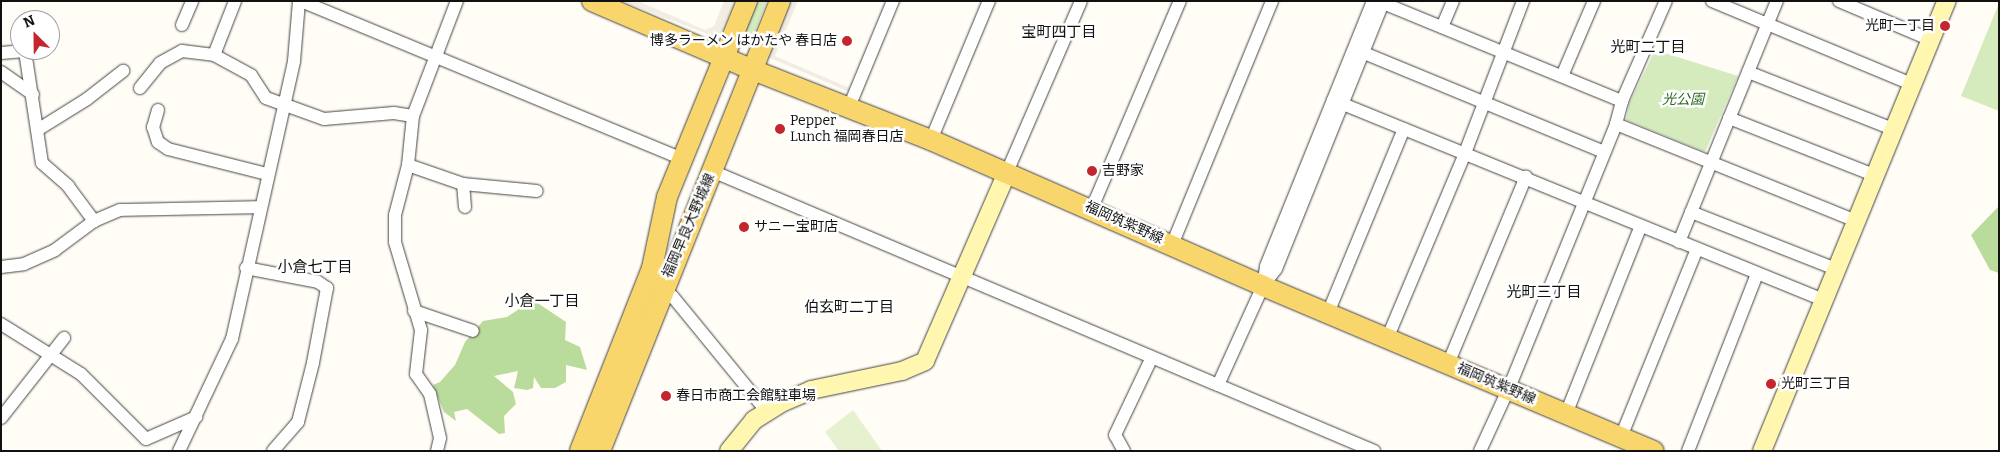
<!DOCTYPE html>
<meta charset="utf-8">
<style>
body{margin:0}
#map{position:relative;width:2000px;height:452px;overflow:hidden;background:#fffdf5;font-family:Bitter,"Noto Sans JP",serif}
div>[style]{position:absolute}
.green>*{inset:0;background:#d5ebbd}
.forest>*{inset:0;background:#b9dc9c}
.pitch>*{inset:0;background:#e6f2cf}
.plaza>*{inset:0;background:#f1ede2}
.roads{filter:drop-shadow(0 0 1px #444) drop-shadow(0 0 1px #444)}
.street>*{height:12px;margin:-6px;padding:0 6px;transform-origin:6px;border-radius:6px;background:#fff}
.secondary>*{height:18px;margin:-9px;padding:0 9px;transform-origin:9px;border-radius:9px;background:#fff6b0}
.primary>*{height:20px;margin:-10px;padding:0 10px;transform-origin:10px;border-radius:10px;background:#f9d66b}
.dots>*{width:14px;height:14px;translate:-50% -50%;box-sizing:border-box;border:2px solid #fff;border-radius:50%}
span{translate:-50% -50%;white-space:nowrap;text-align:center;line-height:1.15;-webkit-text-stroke:5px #fff;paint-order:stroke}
.poi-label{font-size:14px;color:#111}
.right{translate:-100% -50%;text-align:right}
.left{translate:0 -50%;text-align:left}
.park-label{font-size:14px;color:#2f6b1f;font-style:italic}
.street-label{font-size:14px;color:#111}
.neighbourhood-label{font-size:15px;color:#111}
.frame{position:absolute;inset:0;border:2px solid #111;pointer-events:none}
.north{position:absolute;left:10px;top:10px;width:50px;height:50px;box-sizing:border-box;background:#fff;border:1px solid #a0a0a0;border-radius:50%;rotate:337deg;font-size:14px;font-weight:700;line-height:20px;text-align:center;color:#111}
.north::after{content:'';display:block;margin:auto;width:18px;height:22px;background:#c4262e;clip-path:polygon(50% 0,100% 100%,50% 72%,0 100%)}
</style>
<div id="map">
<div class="green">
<div style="clip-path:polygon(755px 1px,767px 1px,749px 46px,746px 47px,738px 42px)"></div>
<div style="clip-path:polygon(1999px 3px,1999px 111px,1961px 96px)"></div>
<div style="clip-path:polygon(1655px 50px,1738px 76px,1705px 152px,1626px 120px,1629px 104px)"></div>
</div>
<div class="forest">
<div style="clip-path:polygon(1999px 206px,1999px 273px,1990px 270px,1971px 235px)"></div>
<div style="clip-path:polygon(533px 300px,566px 322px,565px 340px,580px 347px,587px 370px,566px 365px,566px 382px,555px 388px,541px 388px,534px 377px,533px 388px,527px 390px,514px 388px,518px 371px,494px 376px,513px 392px,516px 404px,504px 416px,505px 433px,499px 434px,467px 409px,454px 412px,456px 421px,444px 412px,433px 385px,440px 382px,455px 365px,465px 342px,483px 321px,507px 317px)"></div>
</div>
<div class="pitch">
<div style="clip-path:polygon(853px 410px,882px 451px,839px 451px,825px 432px)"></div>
</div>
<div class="plaza">
<div style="clip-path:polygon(622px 1px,638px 1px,705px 30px,714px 26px,724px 1px,735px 1px,721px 34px,715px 37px)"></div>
<div style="clip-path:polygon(788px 1px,798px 1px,775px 56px,852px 89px,849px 92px,768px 57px)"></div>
</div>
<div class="roads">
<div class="street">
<div style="left:301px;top:1px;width:413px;rotate:22.5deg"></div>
<div style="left:1378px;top:1px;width:264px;rotate:22.3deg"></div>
<div style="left:1712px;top:1px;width:219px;rotate:22.6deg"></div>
<div style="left:1839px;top:1px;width:100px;rotate:23deg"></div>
<div style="left:182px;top:25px;width:26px;rotate:-67deg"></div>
<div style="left:1442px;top:27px;width:28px;rotate:-67deg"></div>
<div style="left:1px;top:53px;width:24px;rotate:-5deg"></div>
<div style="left:25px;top:51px;width:113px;rotate:81.4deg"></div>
<div style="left:42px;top:163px;width:35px;rotate:41deg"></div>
<div style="left:68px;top:186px;width:44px;rotate:53.4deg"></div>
<div style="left:1364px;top:53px;width:260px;rotate:22.4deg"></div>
<div style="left:214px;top:55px;width:58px;rotate:-68.7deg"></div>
<div style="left:1px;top:72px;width:39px;rotate:35deg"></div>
<div style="left:1748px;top:72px;width:158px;rotate:21.5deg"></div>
<div style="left:1562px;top:76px;width:82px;rotate:-66.9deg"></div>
<div style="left:140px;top:88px;width:32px;rotate:-51deg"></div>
<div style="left:160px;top:63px;width:25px;rotate:-29deg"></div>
<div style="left:182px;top:51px;width:32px;rotate:7deg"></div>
<div style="left:214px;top:55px;width:42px;rotate:28.4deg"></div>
<div style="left:251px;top:75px;width:27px;rotate:57deg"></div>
<div style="left:266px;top:98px;width:62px;rotate:19.9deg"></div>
<div style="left:324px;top:119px;width:70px;rotate:-4.9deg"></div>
<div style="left:394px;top:113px;width:19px;rotate:9deg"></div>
<div style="left:1333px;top:100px;width:532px;rotate:22.18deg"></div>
<div style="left:849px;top:107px;width:115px;rotate:-67.5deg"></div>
<div style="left:158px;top:110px;width:18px;rotate:106deg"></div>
<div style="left:153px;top:127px;width:16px;rotate:72deg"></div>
<div style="left:158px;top:142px;width:12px;rotate:35deg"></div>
<div style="left:168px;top:149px;width:102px;rotate:14.2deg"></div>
<div style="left:1729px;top:118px;width:158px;rotate:21.5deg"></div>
<div style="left:1616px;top:124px;width:261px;rotate:22deg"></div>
<div style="left:39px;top:129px;width:57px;rotate:-32deg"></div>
<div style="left:87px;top:99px;width:46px;rotate:-37.9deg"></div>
<div style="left:931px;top:140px;width:151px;rotate:-67.4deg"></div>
<div style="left:408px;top:165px;width:58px;rotate:19.1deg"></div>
<div style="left:463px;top:184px;width:74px;rotate:5.4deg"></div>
<div style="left:712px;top:171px;width:719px;rotate:22.93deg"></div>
<div style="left:1007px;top:172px;width:186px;rotate:-66.6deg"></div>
<div style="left:463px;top:184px;width:23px;rotate:85deg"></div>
<div style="left:1092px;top:208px;width:225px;rotate:-67deg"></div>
<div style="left:1691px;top:212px;width:158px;rotate:21.5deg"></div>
<div style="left:1679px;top:242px;width:260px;rotate:-67.9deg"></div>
<div style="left:1172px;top:245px;width:264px;rotate:-67.7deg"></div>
<div style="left:1px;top:267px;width:23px;rotate:-7deg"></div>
<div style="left:24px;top:264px;width:34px;rotate:-24deg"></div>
<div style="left:55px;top:250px;width:49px;rotate:-36.6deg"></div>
<div style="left:94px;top:221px;width:28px;rotate:-23deg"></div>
<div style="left:120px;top:210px;width:140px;rotate:-1.2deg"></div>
<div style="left:246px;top:268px;width:73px;rotate:11deg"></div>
<div style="left:318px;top:282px;width:11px;rotate:34deg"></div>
<div style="left:327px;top:288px;width:76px;rotate:100.6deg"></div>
<div style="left:313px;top:363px;width:61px;rotate:104.3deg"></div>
<div style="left:298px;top:422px;width:38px;rotate:131deg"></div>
<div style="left:1263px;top:286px;width:20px;rotate:-81deg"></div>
<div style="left:1266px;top:266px;width:286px;rotate:-68deg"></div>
<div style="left:660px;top:287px;width:16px;rotate:38deg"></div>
<div style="left:673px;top:297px;width:149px;rotate:50.7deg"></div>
<div style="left:414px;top:311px;width:62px;rotate:18.7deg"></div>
<div style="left:1328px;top:313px;width:199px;rotate:-67.6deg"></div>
<div style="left:1px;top:324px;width:94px;rotate:32deg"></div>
<div style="left:81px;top:374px;width:92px;rotate:45deg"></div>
<div style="left:146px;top:439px;width:55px;rotate:-23.7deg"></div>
<div style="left:1387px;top:339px;width:202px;rotate:-67.2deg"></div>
<div style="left:1465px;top:153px;width:163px;rotate:-69.1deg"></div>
<div style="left:1448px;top:364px;width:203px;rotate:-67.4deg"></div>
<div style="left:1218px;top:385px;width:109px;rotate:-65.6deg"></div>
<div style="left:1263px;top:286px;width:21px;rotate:-53deg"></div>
<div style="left:1276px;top:269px;width:289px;rotate:-68.1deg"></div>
<div style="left:1566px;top:414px;width:202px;rotate:-68.3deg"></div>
<div style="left:1px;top:418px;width:102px;rotate:-51.8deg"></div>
<div style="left:1621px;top:437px;width:203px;rotate:-68deg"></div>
<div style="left:179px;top:451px;width:124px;rotate:-64.7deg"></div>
<div style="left:232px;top:339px;width:285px;rotate:-77.4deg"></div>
<div style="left:294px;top:61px;width:60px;rotate:-85.2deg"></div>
<div style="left:437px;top:451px;width:13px;rotate:-77deg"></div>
<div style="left:440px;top:438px;width:45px;rotate:-102.8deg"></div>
<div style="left:430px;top:394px;width:24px;rotate:-125deg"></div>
<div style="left:416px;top:374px;width:44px;rotate:-83.5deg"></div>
<div style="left:421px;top:330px;width:92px;rotate:-106.5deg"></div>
<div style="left:395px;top:242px;width:27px;rotate:-90deg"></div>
<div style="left:395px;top:215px;width:52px;rotate:-75.4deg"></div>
<div style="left:408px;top:165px;width:49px;rotate:-84.2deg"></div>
<div style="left:413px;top:116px;width:123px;rotate:-69.1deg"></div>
<div style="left:1124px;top:451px;width:18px;rotate:-119deg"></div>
<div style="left:1115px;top:435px;width:86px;rotate:-64.6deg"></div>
<div style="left:1480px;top:451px;width:69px;rotate:-65.3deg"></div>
<div style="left:1509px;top:388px;width:285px;rotate:-67.9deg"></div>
<div style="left:1616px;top:124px;width:24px;rotate:-75deg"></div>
<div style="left:1622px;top:101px;width:109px;rotate:-66.3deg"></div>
<div style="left:1688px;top:451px;width:190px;rotate:-68.7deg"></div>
</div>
<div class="secondary">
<div style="left:729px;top:451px;width:40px;rotate:-51deg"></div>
<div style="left:754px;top:420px;width:32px;rotate:-32deg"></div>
<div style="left:781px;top:403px;width:33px;rotate:-23deg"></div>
<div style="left:811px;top:390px;width:93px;rotate:-11.8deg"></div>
<div style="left:902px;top:371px;width:25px;rotate:-23deg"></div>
<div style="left:925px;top:361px;width:206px;rotate:-66.5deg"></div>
<div style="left:1762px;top:451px;width:487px;rotate:-67.7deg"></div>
</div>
<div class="primary">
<div style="left:592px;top:1px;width:175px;rotate:23.2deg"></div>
<div style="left:753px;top:70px;width:191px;rotate:21.5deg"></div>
<div style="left:931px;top:140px;width:363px;rotate:23.7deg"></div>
<div style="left:1263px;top:286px;width:424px;rotate:22.9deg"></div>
<div style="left:580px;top:451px;width:197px;rotate:-68.5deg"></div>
<div style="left:652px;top:268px;width:73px;rotate:-78.1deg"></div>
<div style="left:667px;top:197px;width:212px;rotate:-67.8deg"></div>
<div style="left:600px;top:451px;width:485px;rotate:-68.2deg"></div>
</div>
</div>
<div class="dots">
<div style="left:1945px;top:26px;background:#c4262e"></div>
<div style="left:847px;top:41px;background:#c4262e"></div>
<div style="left:780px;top:129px;background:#c4262e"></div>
<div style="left:1092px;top:171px;background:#c4262e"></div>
<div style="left:744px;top:227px;background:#c4262e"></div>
<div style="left:1771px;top:384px;background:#c4262e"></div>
<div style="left:666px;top:396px;background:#c4262e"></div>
</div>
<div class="poi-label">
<span class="right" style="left:1935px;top:26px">光町一丁目</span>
<span class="right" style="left:837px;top:41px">博多ラーメン はかたや 春日店</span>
<span class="left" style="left:790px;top:129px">Pepper<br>Lunch 福岡春日店</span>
<span class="left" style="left:1102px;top:171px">吉野家</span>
<span class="left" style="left:754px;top:227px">サニー宝町店</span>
<span class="left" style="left:1781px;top:384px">光町三丁目</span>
<span class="left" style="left:676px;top:396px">春日市商工会館駐車場</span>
</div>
<div class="park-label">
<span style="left:1683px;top:100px">光公園</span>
</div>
<div class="street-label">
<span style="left:1124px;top:223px;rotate:24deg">福岡筑紫野線</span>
<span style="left:689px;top:226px;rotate:-67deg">福岡早良大野城線</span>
<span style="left:1496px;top:384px;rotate:23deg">福岡筑紫野線</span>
</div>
<div class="neighbourhood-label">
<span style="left:1059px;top:33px">宝町四丁目</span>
<span style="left:1648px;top:48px">光町二丁目</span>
<span style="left:315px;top:268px">小倉七丁目</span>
<span style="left:1544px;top:293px">光町三丁目</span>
<span style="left:542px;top:302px">小倉一丁目</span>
<span style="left:849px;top:308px">伯玄町二丁目</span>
</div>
<div class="frame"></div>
<div class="north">N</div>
</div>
